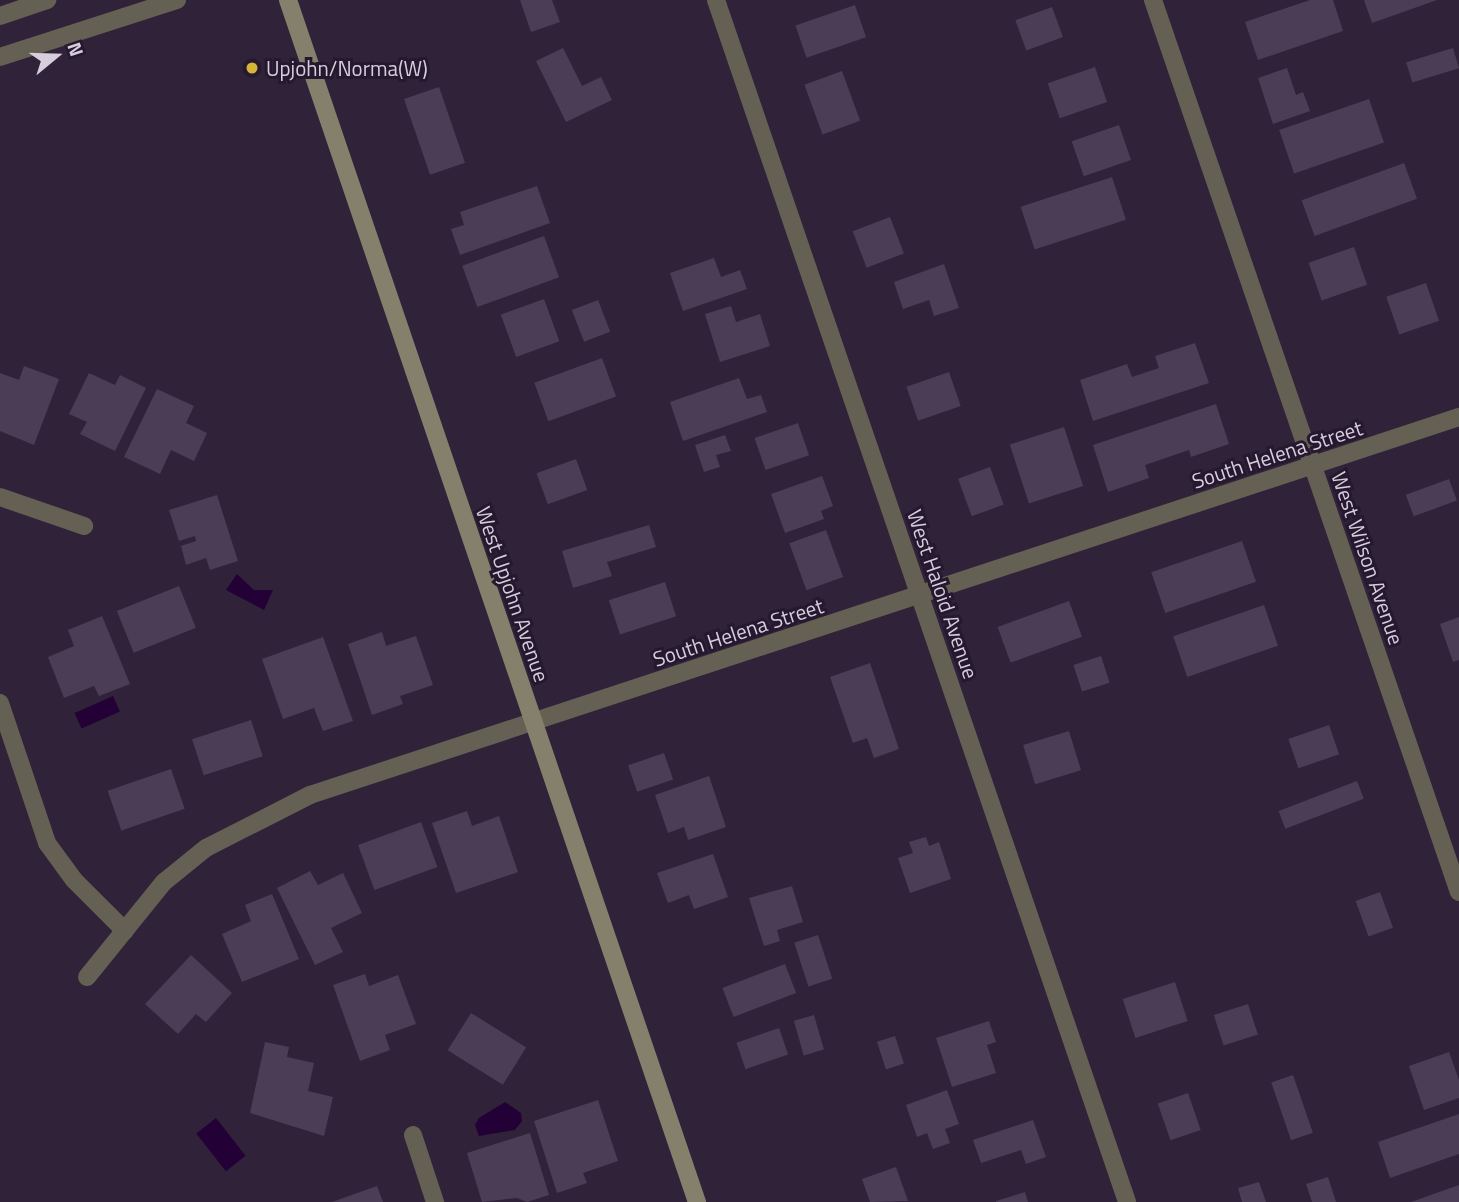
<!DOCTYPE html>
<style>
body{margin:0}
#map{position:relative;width:1459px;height:1202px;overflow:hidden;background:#302239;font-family:"Titillium Web",sans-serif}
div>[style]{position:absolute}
.water>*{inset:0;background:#230036;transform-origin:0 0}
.building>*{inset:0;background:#4c3d56;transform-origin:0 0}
.minor>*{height:18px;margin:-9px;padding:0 9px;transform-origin:9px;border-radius:9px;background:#646154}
.tertiary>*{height:18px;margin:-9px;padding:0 9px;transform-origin:9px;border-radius:9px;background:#646154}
.secondary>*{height:18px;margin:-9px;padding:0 9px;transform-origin:9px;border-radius:9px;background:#85806b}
.dots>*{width:19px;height:19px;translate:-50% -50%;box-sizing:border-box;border:4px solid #26182f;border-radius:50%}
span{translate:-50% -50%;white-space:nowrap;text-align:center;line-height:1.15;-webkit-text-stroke:6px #26182f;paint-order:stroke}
.poi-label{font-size:21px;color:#d6cddd}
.left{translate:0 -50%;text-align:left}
.street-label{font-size:21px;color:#d6cddd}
.north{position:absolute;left:21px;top:21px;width:70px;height:70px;-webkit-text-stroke:5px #26182f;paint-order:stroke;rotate:71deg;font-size:19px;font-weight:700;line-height:28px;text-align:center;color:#d6cddd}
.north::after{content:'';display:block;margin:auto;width:24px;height:32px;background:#d6cddd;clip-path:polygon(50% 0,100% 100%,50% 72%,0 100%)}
</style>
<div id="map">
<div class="water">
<div style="clip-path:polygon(237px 574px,254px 590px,273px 590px,264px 610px,226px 590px)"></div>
<div style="left:113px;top:696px;width:17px;height:42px;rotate:66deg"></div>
<div style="clip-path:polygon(505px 1102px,521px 1113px,522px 1121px,515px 1130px,479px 1136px,475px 1125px,479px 1118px)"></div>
<div style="left:216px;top:1118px;width:48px;height:25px;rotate:52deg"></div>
</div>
<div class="building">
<div style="clip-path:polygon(520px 0,552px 0,560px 22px,531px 32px)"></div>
<div style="clip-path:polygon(1310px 0,1333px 0,1343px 31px,1258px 60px,1245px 22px)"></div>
<div style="clip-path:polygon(1364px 0,1437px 0,1372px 23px)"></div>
<div style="left:855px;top:5px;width:34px;height:63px;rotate:71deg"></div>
<div style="left:1052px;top:7px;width:32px;height:39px;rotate:70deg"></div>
<div style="clip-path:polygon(563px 48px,582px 86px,601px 77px,612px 100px,566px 122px,536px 61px)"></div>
<div style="left:1453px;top:48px;width:21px;height:49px;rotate:73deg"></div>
<div style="left:1095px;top:67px;width:37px;height:50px;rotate:71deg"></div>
<div style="clip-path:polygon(1287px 68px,1296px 95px,1303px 92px,1310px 111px,1273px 124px,1258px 78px)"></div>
<div style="left:842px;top:71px;width:53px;height:40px;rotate:70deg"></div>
<div style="left:439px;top:87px;width:80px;height:37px;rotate:71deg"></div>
<div style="left:1369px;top:99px;width:46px;height:95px;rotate:71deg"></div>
<div style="left:1119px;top:125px;width:37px;height:50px;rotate:71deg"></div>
<div style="left:1404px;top:163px;width:38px;height:109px;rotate:70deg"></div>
<div style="left:1112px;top:177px;width:45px;height:96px;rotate:72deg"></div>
<div style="clip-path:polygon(537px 186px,550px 223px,460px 255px,451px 229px,464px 225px,460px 212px)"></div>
<div style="left:890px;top:217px;width:39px;height:40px;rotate:69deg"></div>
<div style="left:544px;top:236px;width:44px;height:87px;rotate:70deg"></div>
<div style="left:1354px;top:247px;width:40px;height:48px;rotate:71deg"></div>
<div style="clip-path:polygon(714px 258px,721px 277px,740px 270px,747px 289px,683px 311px,670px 273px)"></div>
<div style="clip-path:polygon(944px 264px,959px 308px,934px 316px,929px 300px,903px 309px,894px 282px)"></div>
<div style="left:1426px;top:283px;width:40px;height:42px;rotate:71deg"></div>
<div style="left:544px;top:299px;width:45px;height:46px;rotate:70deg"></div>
<div style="left:598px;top:300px;width:34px;height:28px;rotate:69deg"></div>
<div style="clip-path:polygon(731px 306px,736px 322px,760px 314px,770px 346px,720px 362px,705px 314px)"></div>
<div style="clip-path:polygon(1195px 343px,1209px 383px,1093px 421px,1080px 380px,1127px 364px,1132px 377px,1159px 368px,1155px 356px)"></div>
<div style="left:602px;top:358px;width:41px;height:72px;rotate:70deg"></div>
<div style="clip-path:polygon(24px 366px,59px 379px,34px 445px,0 431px,0 373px,19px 380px)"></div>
<div style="left:949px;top:372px;width:36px;height:45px;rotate:71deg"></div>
<div style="clip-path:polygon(89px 373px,115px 385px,120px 375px,146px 388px,115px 451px,80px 434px,87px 422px,69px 414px)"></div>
<div style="clip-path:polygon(739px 378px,747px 399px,761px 395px,767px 412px,683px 441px,670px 402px)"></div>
<div style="clip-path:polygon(157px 389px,194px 406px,186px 423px,207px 433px,194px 461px,171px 450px,160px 474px,124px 457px)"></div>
<div style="clip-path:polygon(1216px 404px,1229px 444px,1191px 457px,1189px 450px,1145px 465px,1149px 478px,1108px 492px,1093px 445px)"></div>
<div style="left:798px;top:423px;width:34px;height:46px;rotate:71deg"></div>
<div style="left:1064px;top:427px;width:62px;height:57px;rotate:72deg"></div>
<div style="clip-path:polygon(725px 435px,731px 451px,716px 455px,720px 467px,704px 472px,695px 445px)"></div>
<div style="left:576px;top:459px;width:33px;height:42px;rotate:70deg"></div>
<div style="left:990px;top:467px;width:40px;height:34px;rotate:70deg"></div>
<div style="clip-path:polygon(822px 476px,833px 506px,821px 511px,824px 519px,785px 533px,771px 494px)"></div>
<div style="left:1449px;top:479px;width:23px;height:46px;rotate:70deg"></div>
<div style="clip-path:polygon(217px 495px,238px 561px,210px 570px,206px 558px,186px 565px,181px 546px,196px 541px,195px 536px,179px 541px,169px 510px)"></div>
<div style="clip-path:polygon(649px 525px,656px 547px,607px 562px,612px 576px,573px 588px,562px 551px)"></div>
<div style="left:826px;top:530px;width:50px;height:39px;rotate:70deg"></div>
<div style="left:1242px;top:541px;width:43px;height:96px;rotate:71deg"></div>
<div style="left:665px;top:582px;width:36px;height:59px;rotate:72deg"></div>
<div style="left:179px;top:586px;width:45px;height:67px;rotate:68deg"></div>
<div style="left:1069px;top:601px;width:38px;height:76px;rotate:70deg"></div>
<div style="left:1264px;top:605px;width:43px;height:96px;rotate:71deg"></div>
<div style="clip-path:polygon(102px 616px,130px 684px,99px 696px,94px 686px,64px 698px,48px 657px,74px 646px,68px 630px)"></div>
<div style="clip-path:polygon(1459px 617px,1459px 660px,1453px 662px,1440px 624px)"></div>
<div style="clip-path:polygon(382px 632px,386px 646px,416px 636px,433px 685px,400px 696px,403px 704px,372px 715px,348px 644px)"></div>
<div style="clip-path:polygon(323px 637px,353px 721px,323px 731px,314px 708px,283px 719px,262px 659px)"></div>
<div style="left:1101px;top:656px;width:28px;height:29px;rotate:72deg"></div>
<div style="clip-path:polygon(870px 663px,899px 749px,874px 758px,867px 738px,853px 743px,830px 677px)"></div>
<div style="left:251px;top:720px;width:38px;height:62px;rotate:72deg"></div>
<div style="left:1329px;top:725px;width:31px;height:43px;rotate:71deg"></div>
<div style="left:1069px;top:731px;width:41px;height:48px;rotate:73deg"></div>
<div style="left:664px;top:753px;width:28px;height:38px;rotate:71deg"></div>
<div style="left:171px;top:769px;width:42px;height:67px;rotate:71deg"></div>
<div style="clip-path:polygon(709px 776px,726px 827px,688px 840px,684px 827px,668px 833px,655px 795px)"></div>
<div style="left:1357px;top:781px;width:19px;height:84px;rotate:69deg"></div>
<div style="clip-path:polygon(467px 811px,472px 826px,499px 816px,518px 872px,456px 893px,432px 823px)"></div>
<div style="left:421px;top:822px;width:48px;height:67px;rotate:70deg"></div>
<div style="clip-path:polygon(926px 837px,929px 846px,939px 842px,951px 879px,910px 893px,898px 858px,913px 853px,909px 842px)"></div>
<div style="clip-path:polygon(713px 854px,728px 897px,694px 909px,689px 895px,668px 903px,657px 873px)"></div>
<div style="clip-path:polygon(310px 871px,318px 885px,343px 873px,362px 913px,331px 928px,343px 952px,315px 965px,277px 888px)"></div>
<div style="clip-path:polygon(792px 886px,803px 922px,777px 930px,780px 941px,764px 946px,749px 898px)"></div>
<div style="left:1380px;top:892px;width:38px;height:26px;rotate:70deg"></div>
<div style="clip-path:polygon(272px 894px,299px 959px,242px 982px,222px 934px,251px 921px,245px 905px)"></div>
<div style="left:818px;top:935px;width:46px;height:25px;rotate:72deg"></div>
<div style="clip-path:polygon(191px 955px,232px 993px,206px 1022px,196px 1014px,178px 1034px,145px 1004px)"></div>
<div style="left:785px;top:964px;width:31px;height:67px;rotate:69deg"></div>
<div style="clip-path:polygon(365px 974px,369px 986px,398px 975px,416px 1024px,385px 1035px,390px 1050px,360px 1061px,333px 985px)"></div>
<div style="left:1175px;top:982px;width:41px;height:55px;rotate:72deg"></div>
<div style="left:1248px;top:1004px;width:32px;height:36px;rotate:72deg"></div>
<div style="left:471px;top:1013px;width:65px;height:44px;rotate:32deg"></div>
<div style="left:814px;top:1015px;width:36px;height:21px;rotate:74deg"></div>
<div style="clip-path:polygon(989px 1021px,996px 1042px,987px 1045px,996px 1073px,952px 1087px,936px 1038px)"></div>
<div style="left:779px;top:1028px;width:28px;height:45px;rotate:71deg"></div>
<div style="left:895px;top:1036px;width:29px;height:19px;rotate:72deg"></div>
<div style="clip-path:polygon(265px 1042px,289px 1047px,287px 1057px,314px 1063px,308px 1091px,333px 1097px,324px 1136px,250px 1113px)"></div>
<div style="clip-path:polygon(1449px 1052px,1459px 1080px,1459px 1098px,1424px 1110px,1409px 1066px)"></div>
<div style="left:1293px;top:1075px;width:61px;height:23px;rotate:71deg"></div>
<div style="clip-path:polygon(947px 1090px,959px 1124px,945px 1129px,950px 1143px,933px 1149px,927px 1133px,917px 1137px,906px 1105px)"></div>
<div style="left:1188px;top:1093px;width:39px;height:32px;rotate:71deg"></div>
<div style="clip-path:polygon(598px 1100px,618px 1161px,583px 1173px,587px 1183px,557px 1193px,534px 1121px)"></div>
<div style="clip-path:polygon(1459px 1114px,1459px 1154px,1390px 1178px,1378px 1142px)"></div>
<div style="clip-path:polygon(1033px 1120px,1046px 1157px,1026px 1164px,1021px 1150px,981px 1163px,973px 1140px)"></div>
<div style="clip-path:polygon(530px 1133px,549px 1195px,527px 1202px,517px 1198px,482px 1202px,467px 1153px)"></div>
<div style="clip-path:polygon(896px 1167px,908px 1201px,870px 1202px,862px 1179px)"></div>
<div style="clip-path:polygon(1328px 1177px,1336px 1202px,1312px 1202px,1306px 1184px)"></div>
<div style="clip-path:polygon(1259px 1182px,1266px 1202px,1242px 1202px,1238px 1188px)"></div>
<div style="clip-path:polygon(1459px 1185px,1459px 1202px,1411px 1202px)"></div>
<div style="clip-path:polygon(377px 1186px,383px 1202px,332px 1202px)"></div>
<div style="clip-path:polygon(1025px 1192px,1028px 1202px,996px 1202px,996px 1201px)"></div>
</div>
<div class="minor">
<div style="left:716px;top:0;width:1270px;rotate:71.12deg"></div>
<div style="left:1153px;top:0;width:943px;rotate:71.07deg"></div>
<div style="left:0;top:497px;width:89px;rotate:19deg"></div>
<div style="left:0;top:703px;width:148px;rotate:71.4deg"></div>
<div style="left:47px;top:843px;width:46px;rotate:53.9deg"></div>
<div style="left:74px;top:880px;width:72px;rotate:45deg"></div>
<div style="left:87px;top:977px;width:122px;rotate:-51deg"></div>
<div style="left:164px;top:882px;width:54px;rotate:-39deg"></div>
<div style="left:206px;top:848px;width:117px;rotate:-27deg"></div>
<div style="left:310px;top:795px;width:1210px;rotate:-18.21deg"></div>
<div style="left:413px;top:1135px;width:71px;rotate:71.8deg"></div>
</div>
<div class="tertiary">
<div style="left:0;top:16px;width:50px;rotate:-18.8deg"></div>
<div style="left:0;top:57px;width:186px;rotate:-17.9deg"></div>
</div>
<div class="secondary">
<div style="left:288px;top:0;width:1270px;rotate:71.21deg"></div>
</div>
<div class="dots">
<div style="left:252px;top:68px;background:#d5b535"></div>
</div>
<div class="poi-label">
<span class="left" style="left:266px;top:68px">Upjohn/Norma(W)</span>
</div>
<div class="street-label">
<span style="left:1277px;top:454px;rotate:-18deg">South Helena Street</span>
<span style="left:1368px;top:558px;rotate:71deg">West Wilson Avenue</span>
<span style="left:513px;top:594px;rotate:71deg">West Upjohn Avenue</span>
<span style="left:943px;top:594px;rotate:71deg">West Haloid Avenue</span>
<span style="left:738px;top:632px;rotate:-18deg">South Helena Street</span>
</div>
<div class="north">N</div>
</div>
